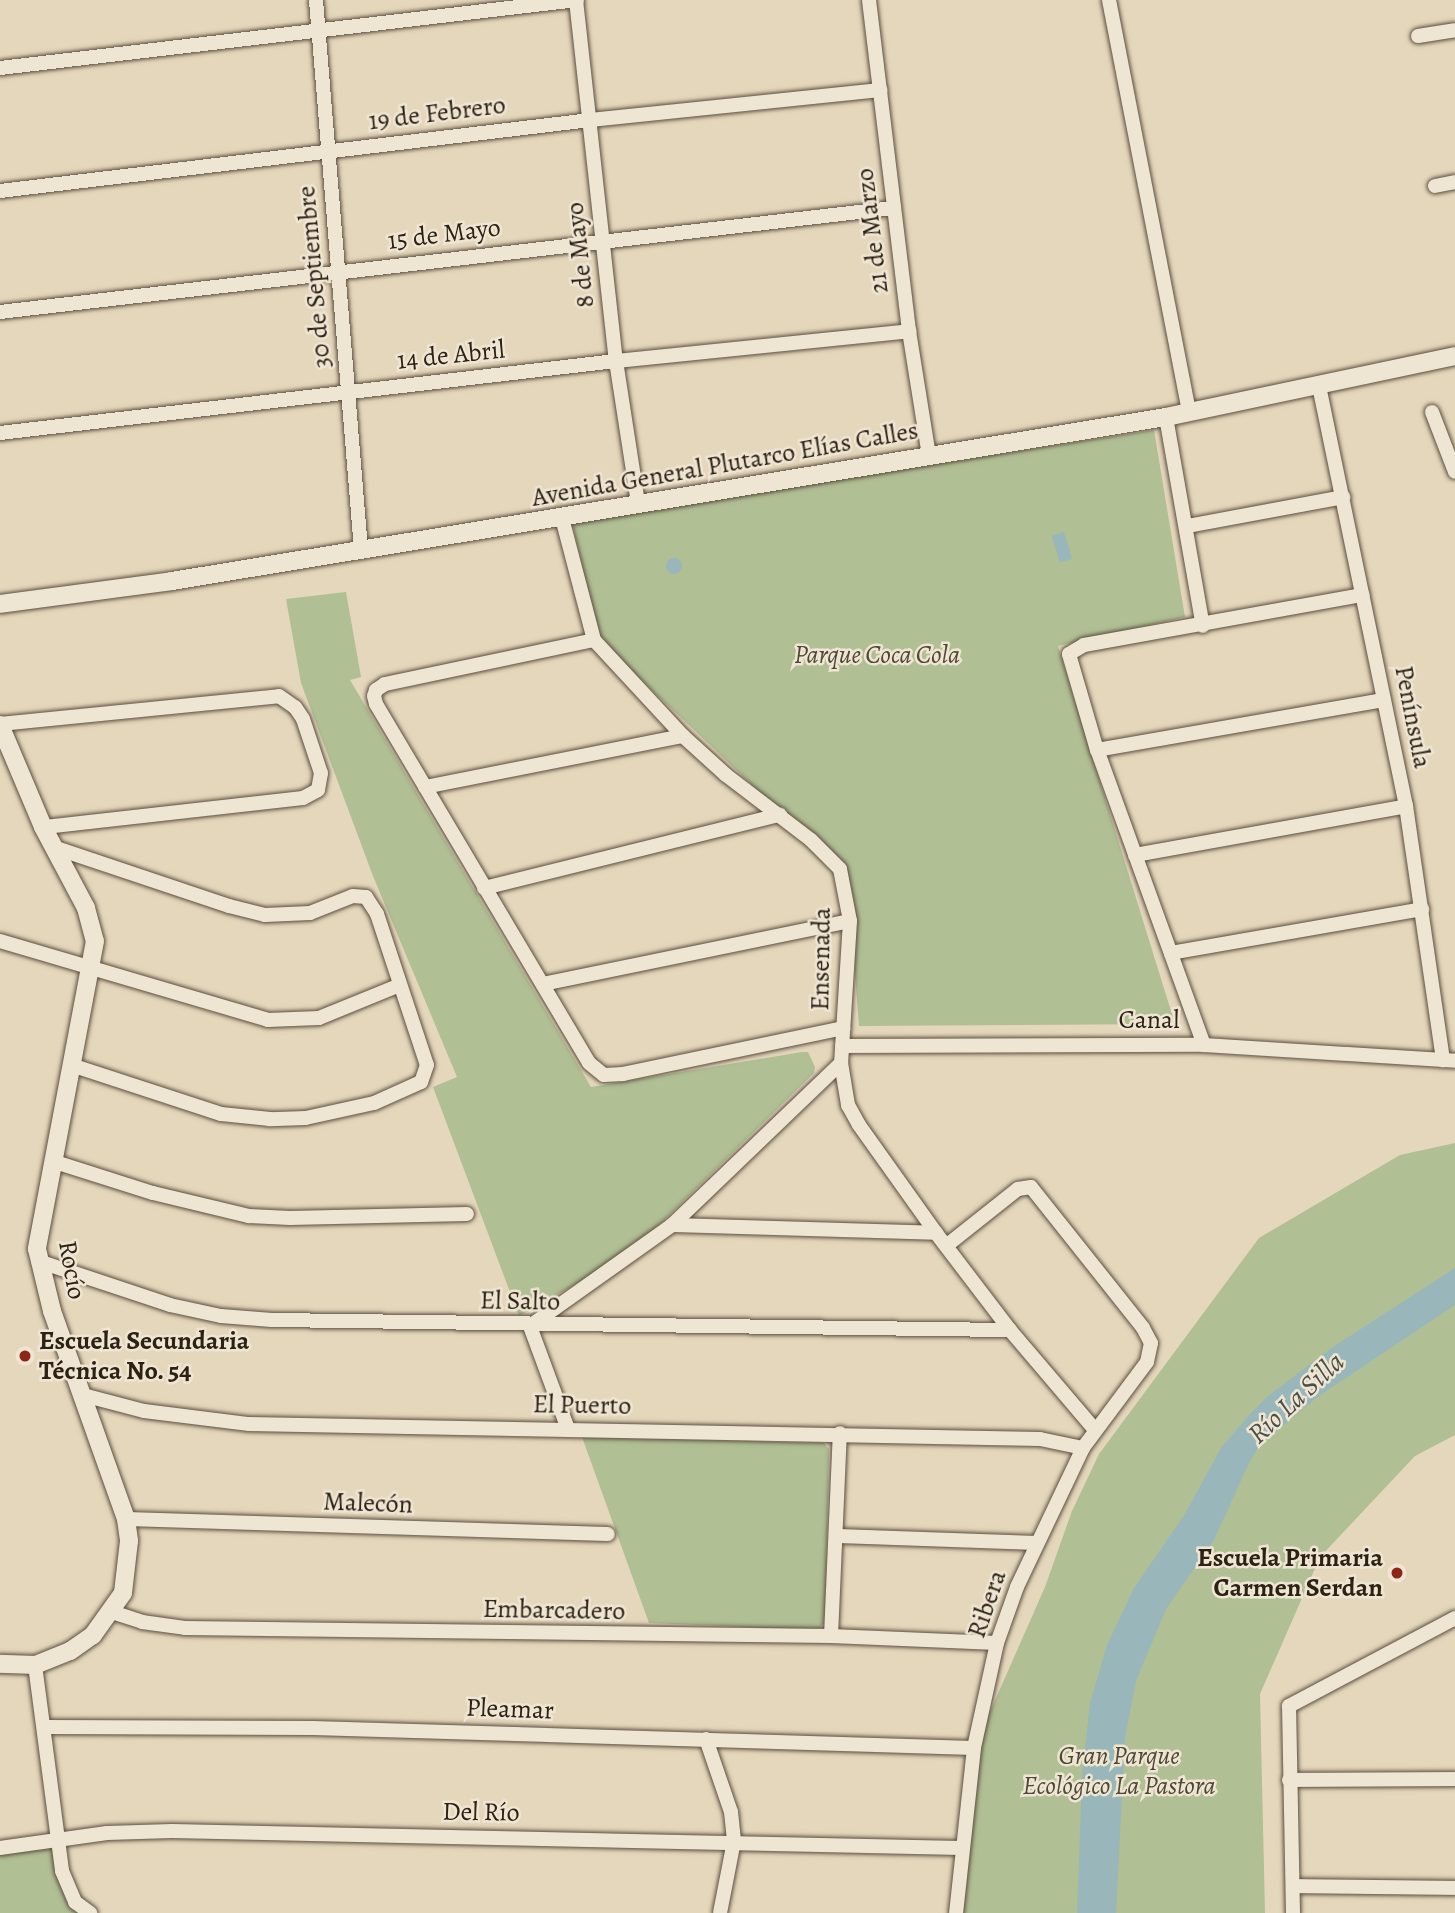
<!DOCTYPE html>
<meta charset="utf-8">
<style>
body{margin:0}
#map{position:relative;width:1455px;height:1913px;overflow:hidden;background:#e5d7bc;font-family:Alegreya,serif}
div>[style]{position:absolute}
.green>*{inset:0;background:#b0bf94}
.water>*{inset:0;background:#99b7ba;transform-origin:0 0}
.round{border-radius:50%}
.roads{filter:drop-shadow(0 0 2px #5b4e3e) drop-shadow(0 0 2px #5b4e3e)}
.minor>*{height:14px;margin:-7px;padding:0 7px;transform-origin:7px;border-radius:7px;background:#eee5d3}
.tertiary>*{height:18px;margin:-9px;padding:0 9px;transform-origin:9px;border-radius:9px;background:#eee5d3}
.dots>*{width:19px;height:19px;translate:-50% -50%;box-sizing:border-box;border:4px solid #eee5d3;border-radius:50%}
span{translate:-50% -50%;white-space:nowrap;text-align:center;line-height:1.15;-webkit-text-stroke:5px #eee5d3;paint-order:stroke}
.street-label{font-size:26px;color:#2d2114}
.park-label{font-size:26px;color:#4e4834;font-style:italic}
.poi-label{font-size:26px;color:#2d2114;font-weight:700}
.left{translate:0 -50%;text-align:left}
.right{translate:-100% -50%;text-align:right}
.water-label{font-size:28px;color:#4d4e46;font-style:italic}
</style>
<div id="map">
<div class="green">
<div style="clip-path:polygon(1154px 430px,1185px 617px,1058px 646px,1175px 1024px,859px 1026px,847px 870px,789px 820px,598px 639px,572px 521px)"></div>
<div style="clip-path:polygon(346px 592px,361px 677px,350px 680px,591px 1087px,802px 1052px,808px 1052px,815px 1067px,814px 1073px,629px 1254px,519px 1316px,433px 1087px,457px 1077px,373px 876px,301px 683px,286px 599px)"></div>
<div style="clip-path:polygon(1455px 1143px,1455px 1435px,1415px 1456px,1320px 1557px,1260px 1694px,1265px 1913px,954px 1913px,974px 1748px,1045px 1587px,1072px 1511px,1099px 1454px,1259px 1238px,1400px 1155px)"></div>
<div style="clip-path:polygon(582px 1437px,824px 1443px,829px 1449px,825px 1622px,818px 1630px,649px 1623px)"></div>
<div style="clip-path:polygon(58px 1838px,62px 1871px,90px 1913px,0 1913px,0 1848px)"></div>
</div>
<div class="water">
<div style="left:1064px;top:532px;width:28px;height:13px;rotate:73deg"></div>
<div class="round" style="left:666px;top:558px;width:16px;height:16px"></div>
<div style="clip-path:polygon(1455px 1268px,1455px 1305px,1316px 1398px,1259px 1446px,1248px 1465px,1214px 1540px,1166px 1609px,1136px 1681px,1125px 1738px,1116px 1913px,1077px 1913px,1082px 1775px,1090px 1703px,1107px 1645px,1134px 1588px,1185px 1514px,1221px 1448px,1249px 1415px,1268px 1396px,1333px 1347px)"></div>
</div>
<div class="roads">
<div class="minor">
<div style="left:316px;top:0;width:552px;rotate:85.32deg"></div>
<div style="left:576px;top:0;width:363px;rotate:83.7deg"></div>
<div style="left:616px;top:361px;width:144px;rotate:81.2deg"></div>
<div style="left:869px;top:0;width:333px;rotate:83.1deg"></div>
<div style="left:909px;top:331px;width:127px;rotate:80.9deg"></div>
<div style="left:1109px;top:0;width:420px;rotate:79deg"></div>
<div style="left:1418px;top:36px;width:37px;rotate:-9deg"></div>
<div style="left:0;top:68px;width:581px;rotate:-6.72deg"></div>
<div style="left:1435px;top:186px;width:20px;rotate:-11deg"></div>
<div style="left:0;top:191px;width:594px;rotate:-6.86deg"></div>
<div style="left:590px;top:120px;width:292px;rotate:-5.9deg"></div>
<div style="left:0;top:312px;width:900px;rotate:-6.64deg"></div>
<div style="left:1319px;top:386px;width:429px;rotate:78.3deg"></div>
<div style="left:1406px;top:806px;width:257px;rotate:81.7deg"></div>
<div style="left:1432px;top:412px;width:64px;rotate:69deg"></div>
<div style="left:1166px;top:417px;width:212px;rotate:80deg"></div>
<div style="left:0;top:433px;width:620px;rotate:-6.67deg"></div>
<div style="left:616px;top:361px;width:295px;rotate:-5.8deg"></div>
<div style="left:562px;top:518px;width:126px;rotate:75.3deg"></div>
<div style="left:594px;top:640px;width:131px;rotate:47.2deg"></div>
<div style="left:683px;top:736px;width:58px;rotate:42.2deg"></div>
<div style="left:726px;top:775px;width:107px;rotate:37.4deg"></div>
<div style="left:811px;top:840px;width:41px;rotate:45deg"></div>
<div style="left:840px;top:869px;width:53px;rotate:79.1deg"></div>
<div style="left:850px;top:921px;width:142px;rotate:93.6deg"></div>
<div style="left:841px;top:1063px;width:43px;rotate:80.5deg"></div>
<div style="left:848px;top:1105px;width:23px;rotate:61deg"></div>
<div style="left:859px;top:1125px;width:133px;rotate:54.5deg"></div>
<div style="left:936px;top:1233px;width:122px;rotate:52.7deg"></div>
<div style="left:1010px;top:1330px;width:131px;rotate:49.6deg"></div>
<div style="left:1187px;top:526px;width:159px;rotate:-10.5deg"></div>
<div style="left:594px;top:640px;width:214px;rotate:168.1deg"></div>
<div style="left:385px;top:684px;width:11px;rotate:146deg"></div>
<div style="left:376px;top:690px;width:6px;rotate:108deg"></div>
<div style="left:374px;top:696px;width:8px;rotate:76deg"></div>
<div style="left:376px;top:704px;width:417px;rotate:59.3deg"></div>
<div style="left:589px;top:1063px;width:19px;rotate:39deg"></div>
<div style="left:604px;top:1075px;width:19px;rotate:-3deg"></div>
<div style="left:623px;top:1074px;width:225px;rotate:-11.8deg"></div>
<div style="left:0;top:724px;width:280px;rotate:-5.7deg"></div>
<div style="left:279px;top:696px;width:19px;rotate:35deg"></div>
<div style="left:295px;top:707px;width:14px;rotate:56deg"></div>
<div style="left:303px;top:719px;width:57px;rotate:71.6deg"></div>
<div style="left:321px;top:773px;width:17px;rotate:100deg"></div>
<div style="left:318px;top:790px;width:17px;rotate:152deg"></div>
<div style="left:303px;top:798px;width:262px;rotate:173.6deg"></div>
<div style="left:1097px;top:750px;width:291px;rotate:-9.9deg"></div>
<div style="left:425px;top:787px;width:263px;rotate:-11.2deg"></div>
<div style="left:53px;top:847px;width:186px;rotate:18.5deg"></div>
<div style="left:229px;top:906px;width:37px;rotate:14deg"></div>
<div style="left:265px;top:915px;width:45px;rotate:-2.5deg"></div>
<div style="left:310px;top:913px;width:46px;rotate:-21.6deg"></div>
<div style="left:353px;top:896px;width:13px;rotate:4deg"></div>
<div style="left:366px;top:897px;width:20px;rotate:57deg"></div>
<div style="left:377px;top:914px;width:159px;rotate:71.7deg"></div>
<div style="left:427px;top:1065px;width:18px;rotate:109deg"></div>
<div style="left:421px;top:1082px;width:51px;rotate:155.9deg"></div>
<div style="left:374px;top:1103px;width:70px;rotate:167.6deg"></div>
<div style="left:306px;top:1118px;width:36px;rotate:178deg"></div>
<div style="left:270px;top:1119px;width:49px;rotate:-174.2deg"></div>
<div style="left:221px;top:1114px;width:158px;rotate:-161.9deg"></div>
<div style="left:1135px;top:855px;width:275px;rotate:-10.2deg"></div>
<div style="left:484px;top:888px;width:305px;rotate:-13.9deg"></div>
<div style="left:0;top:941px;width:279px;rotate:16.4deg"></div>
<div style="left:268px;top:1020px;width:51px;rotate:-2.2deg"></div>
<div style="left:319px;top:1018px;width:87px;rotate:-22.2deg"></div>
<div style="left:1171px;top:953px;width:255px;rotate:-9.9deg"></div>
<div style="left:543px;top:984px;width:313px;rotate:-11.6deg"></div>
<div style="left:1204px;top:1045px;width:314px;rotate:-109.9deg"></div>
<div style="left:1097px;top:750px;width:100px;rotate:-106.3deg"></div>
<div style="left:1069px;top:654px;width:17px;rotate:-31deg"></div>
<div style="left:1084px;top:645px;width:283px;rotate:-10.2deg"></div>
<div style="left:842px;top:1046px;width:362px;rotate:-0.2deg"></div>
<div style="left:1204px;top:1045px;width:252px;rotate:3.6deg"></div>
<div style="left:52px;top:1161px;width:106px;rotate:17.6deg"></div>
<div style="left:153px;top:1193px;width:99px;rotate:13.5deg"></div>
<div style="left:249px;top:1216px;width:41px;rotate:2.8deg"></div>
<div style="left:290px;top:1218px;width:177px;rotate:-1.3deg"></div>
<div style="left:672px;top:1225px;width:264px;rotate:1.7deg"></div>
<div style="left:946px;top:1246px;width:92px;rotate:-38.4deg"></div>
<div style="left:1018px;top:1189px;width:13px;rotate:-9deg"></div>
<div style="left:1031px;top:1187px;width:180px;rotate:51.5deg"></div>
<div style="left:1143px;top:1328px;width:17px;rotate:62deg"></div>
<div style="left:1151px;top:1343px;width:19px;rotate:102deg"></div>
<div style="left:1147px;top:1362px;width:107px;rotate:126.7deg"></div>
<div style="left:1083px;top:1448px;width:154px;rotate:115.4deg"></div>
<div style="left:1017px;top:1587px;width:59px;rotate:109.7deg"></div>
<div style="left:997px;top:1643px;width:107px;rotate:102.4deg"></div>
<div style="left:974px;top:1748px;width:166px;rotate:96.2deg"></div>
<div style="left:38px;top:1261px;width:139px;rotate:18.4deg"></div>
<div style="left:170px;top:1305px;width:52px;rotate:12.2deg"></div>
<div style="left:221px;top:1316px;width:51px;rotate:4.5deg"></div>
<div style="left:272px;top:1320px;width:738px;rotate:0.78deg"></div>
<div style="left:83px;top:1395px;width:63px;rotate:14.7deg"></div>
<div style="left:144px;top:1411px;width:106px;rotate:7.1deg"></div>
<div style="left:249px;top:1424px;width:791px;rotate:1.09deg"></div>
<div style="left:1040px;top:1439px;width:44px;rotate:11.8deg"></div>
<div style="left:568px;top:1429px;width:110px;rotate:-110.3deg"></div>
<div style="left:530px;top:1326px;width:174px;rotate:-35.4deg"></div>
<div style="left:672px;top:1225px;width:234px;rotate:-43.8deg"></div>
<div style="left:126px;top:1519px;width:482px;rotate:1.8deg"></div>
<div style="left:838px;top:1536px;width:199px;rotate:2deg"></div>
<div style="left:112px;top:1612px;width:32px;rotate:18deg"></div>
<div style="left:142px;top:1622px;width:43px;rotate:7.9deg"></div>
<div style="left:185px;top:1628px;width:646px;rotate:0.71deg"></div>
<div style="left:831px;top:1636px;width:166px;rotate:2.4deg"></div>
<div style="left:831px;top:1636px;width:203px;rotate:-87.5deg"></div>
<div style="left:35px;top:1665px;width:208px;rotate:82.5deg"></div>
<div style="left:62px;top:1871px;width:34px;rotate:67deg"></div>
<div style="left:75px;top:1902px;width:19px;rotate:36deg"></div>
<div style="left:44px;top:1727px;width:269px;rotate:0.2deg"></div>
<div style="left:313px;top:1728px;width:661px;rotate:1.73deg"></div>
<div style="left:706px;top:1739px;width:77px;rotate:71.1deg"></div>
<div style="left:731px;top:1812px;width:29px;rotate:84deg"></div>
<div style="left:734px;top:1841px;width:73px;rotate:101deg"></div>
<div style="left:1289px;top:1780px;width:166px;rotate:-0.3deg"></div>
<div style="left:0;top:1848px;width:108px;rotate:-8deg"></div>
<div style="left:107px;top:1833px;width:65px;rotate:-1.8deg"></div>
<div style="left:172px;top:1831px;width:789px;rotate:1.23deg"></div>
<div style="left:1293px;top:1886px;width:162px;rotate:0.7deg"></div>
<div style="left:1293px;top:1913px;width:207px;rotate:-91.1deg"></div>
<div style="left:1289px;top:1706px;width:188px;rotate:-27.9deg"></div>
</div>
<div class="tertiary">
<div style="left:0;top:604px;width:174px;rotate:-7.6deg"></div>
<div style="left:172px;top:581px;width:1007px;rotate:-9.37deg"></div>
<div style="left:1166px;top:417px;width:295px;rotate:-11.9deg"></div>
<div style="left:0;top:725px;width:111px;rotate:67.1deg"></div>
<div style="left:43px;top:827px;width:92px;rotate:62deg"></div>
<div style="left:86px;top:908px;width:34px;rotate:75deg"></div>
<div style="left:95px;top:941px;width:313px;rotate:100.7deg"></div>
<div style="left:37px;top:1249px;width:64px;rotate:76.4deg"></div>
<div style="left:52px;top:1311px;width:221px;rotate:70.4deg"></div>
<div style="left:126px;top:1519px;width:22px;rotate:82deg"></div>
<div style="left:129px;top:1541px;width:52px;rotate:96.6deg"></div>
<div style="left:123px;top:1593px;width:52px;rotate:125.5deg"></div>
<div style="left:93px;top:1635px;width:28px;rotate:145deg"></div>
<div style="left:70px;top:1651px;width:38px;rotate:158deg"></div>
<div style="left:35px;top:1665px;width:35px;rotate:-178deg"></div>
</div>
</div>
<div class="dots">
<div style="left:25px;top:1356px;background:#8f2418"></div>
<div style="left:1397px;top:1573px;background:#8f2418"></div>
</div>
<div class="street-label">
<span style="left:437px;top:113px;rotate:-7deg">19 de Febrero</span>
<span style="left:872px;top:231px;rotate:-97deg">21 de Marzo</span>
<span style="left:444px;top:234px;rotate:-7deg">15 de Mayo</span>
<span style="left:580px;top:255px;rotate:-96deg">8 de Mayo</span>
<span style="left:314px;top:277px;rotate:-95deg">30 de Septiembre</span>
<span style="left:451px;top:355px;rotate:-6deg">14 de Abril</span>
<span style="left:725px;top:464px;rotate:-10deg">Avenida General Plutarco Elías Calles</span>
<span style="left:1413px;top:717px;rotate:79deg">Península</span>
<span style="left:821px;top:959px;rotate:-89deg">Ensenada</span>
<span style="left:1149px;top:1020px">Canal</span>
<span style="left:72px;top:1270px;rotate:80deg">Rocío</span>
<span style="left:520px;top:1301px;rotate:1deg">El Salto</span>
<span style="left:582px;top:1405px;rotate:1deg">El Puerto</span>
<span style="left:368px;top:1503px;rotate:2deg">Malecón</span>
<span style="left:987px;top:1604px;rotate:-71deg">Ribera</span>
<span style="left:554px;top:1610px;rotate:1deg">Embarcadero</span>
<span style="left:510px;top:1709px;rotate:2deg">Pleamar</span>
<span style="left:481px;top:1812px;rotate:1deg">Del Río</span>
</div>
<div class="park-label">
<span style="left:877px;top:655px">Parque Coca Cola</span>
<span style="left:1119px;top:1771px">Gran Parque<br>Ecológico La Pastora</span>
</div>
<div class="poi-label">
<span class="left" style="left:39px;top:1356px">Escuela Secundaria<br>Técnica No. 54</span>
<span class="right" style="left:1383px;top:1573px">Escuela Primaria<br>Carmen Serdan</span>
</div>
<div class="water-label">
<span style="left:1296px;top:1398px;rotate:-43deg">Río La Silla</span>
</div>
</div>
